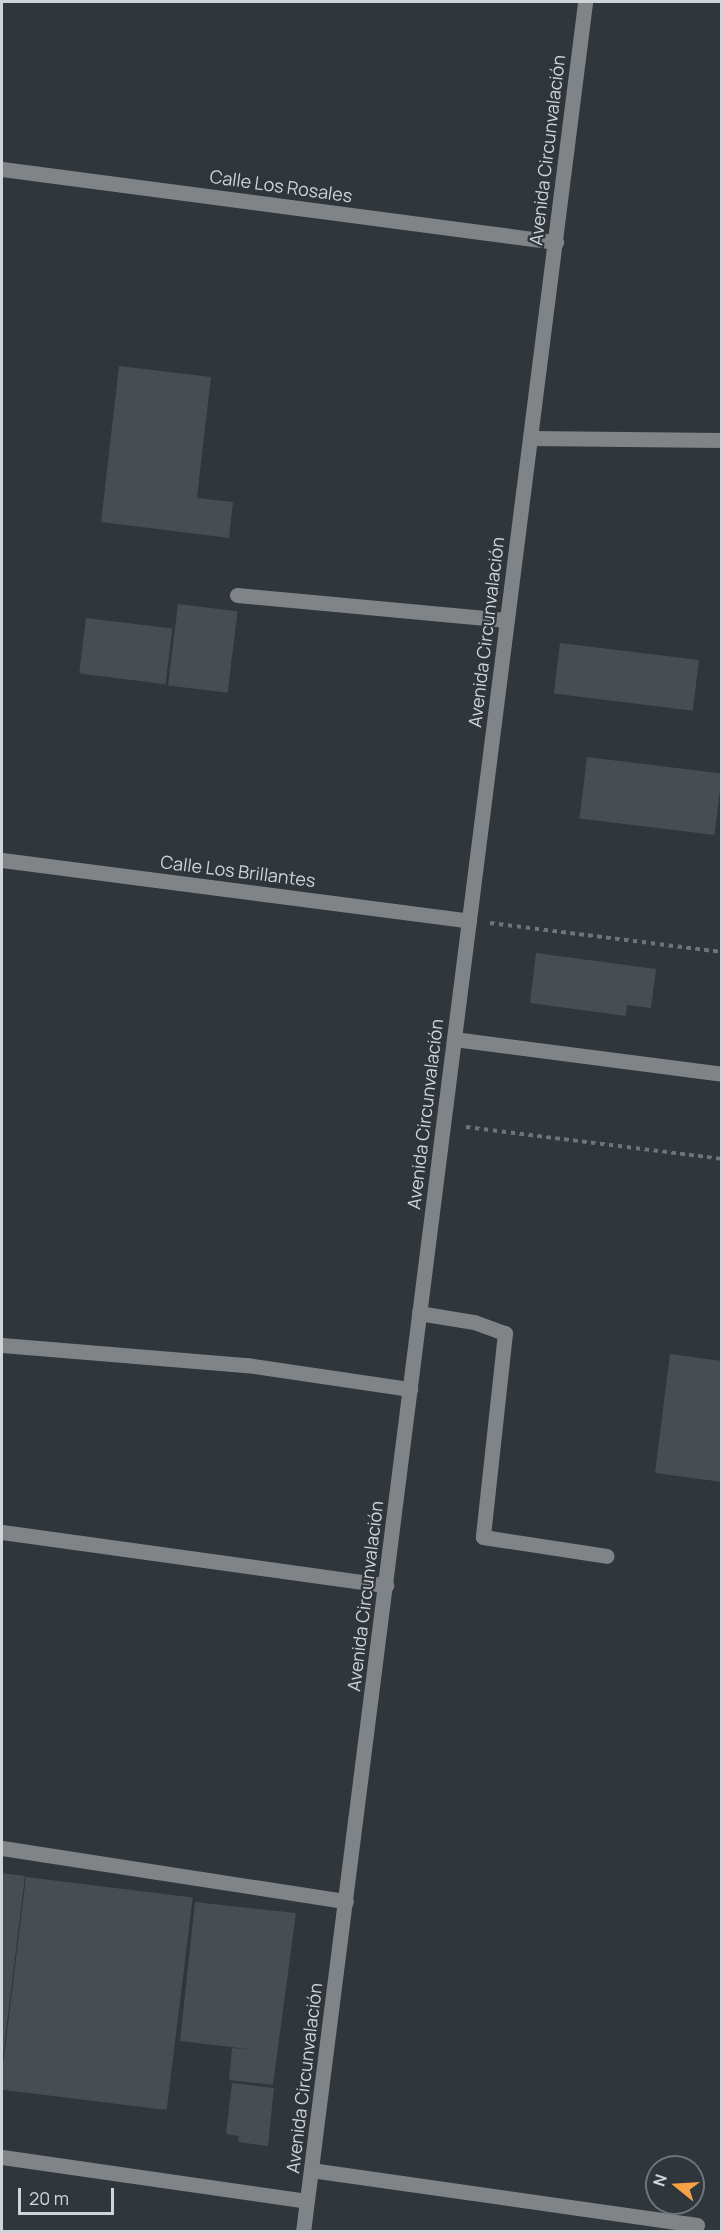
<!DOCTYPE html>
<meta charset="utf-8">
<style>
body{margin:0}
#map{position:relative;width:723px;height:2233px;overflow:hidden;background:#2f363c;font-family:Manrope,sans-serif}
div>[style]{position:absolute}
.building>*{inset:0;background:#464d53;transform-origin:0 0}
.path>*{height:4px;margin-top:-2px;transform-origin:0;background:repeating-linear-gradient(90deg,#6e7479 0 4.5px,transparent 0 9px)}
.minor>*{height:15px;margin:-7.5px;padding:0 7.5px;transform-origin:7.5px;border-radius:7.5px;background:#818487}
span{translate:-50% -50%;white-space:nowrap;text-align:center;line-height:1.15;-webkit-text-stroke:4.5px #2f363c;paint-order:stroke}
.street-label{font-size:18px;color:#d0d4d8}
.frame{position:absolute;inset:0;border:3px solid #d0d4d8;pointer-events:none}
.north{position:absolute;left:645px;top:2155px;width:60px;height:60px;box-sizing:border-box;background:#2f363c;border:2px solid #6f757a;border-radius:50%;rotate:288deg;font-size:16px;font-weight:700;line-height:24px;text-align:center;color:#d0d4d8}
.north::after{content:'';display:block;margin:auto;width:21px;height:27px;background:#f6a247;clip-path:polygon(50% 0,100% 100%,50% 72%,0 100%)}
.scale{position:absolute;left:18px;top:2188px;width:96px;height:27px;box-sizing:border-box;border:3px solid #d0d4d8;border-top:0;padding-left:8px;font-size:18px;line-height:21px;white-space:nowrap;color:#d0d4d8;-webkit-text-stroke:4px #2f363c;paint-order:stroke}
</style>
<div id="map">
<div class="building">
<div style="clip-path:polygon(119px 366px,211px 377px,197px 498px,233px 502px,229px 538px,101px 522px)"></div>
<div style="left:178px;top:604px;width:60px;height:82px;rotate:7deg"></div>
<div style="left:86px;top:618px;width:87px;height:56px;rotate:7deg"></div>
<div style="left:560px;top:643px;width:140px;height:51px;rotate:7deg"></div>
<div style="left:587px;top:757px;width:136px;height:62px;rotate:7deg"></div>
<div style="clip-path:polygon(536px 953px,656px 969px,651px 1008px,627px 1005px,626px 1016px,530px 1003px)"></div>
<div style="clip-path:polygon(670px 1354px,722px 1361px,722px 1482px,655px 1473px)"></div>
<div style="clip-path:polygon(2px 1873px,25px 1876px,3px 2056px,2px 2056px)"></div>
<div style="left:26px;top:1877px;width:168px;height:214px;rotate:7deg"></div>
<div style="clip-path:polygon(195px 1902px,296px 1913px,273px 2085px,229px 2080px,232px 2048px,256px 2050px,180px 2041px)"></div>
<div style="clip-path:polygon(232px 2083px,274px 2088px,268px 2146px,238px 2142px,239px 2136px,226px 2134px)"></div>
</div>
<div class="path">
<div style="left:490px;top:923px;width:234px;rotate:7.1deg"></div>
<div style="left:466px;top:1127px;width:258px;rotate:7.1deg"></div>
</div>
<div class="minor">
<div style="left:2px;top:169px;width:559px;rotate:7.51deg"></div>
<div style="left:530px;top:438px;width:192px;rotate:0.6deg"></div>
<div style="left:237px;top:595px;width:271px;rotate:5.3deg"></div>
<div style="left:2px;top:860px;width:471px;rotate:7.4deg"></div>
<div style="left:454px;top:1039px;width:270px;rotate:7.4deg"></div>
<div style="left:419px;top:1313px;width:56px;rotate:9.3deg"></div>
<div style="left:474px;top:1322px;width:33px;rotate:20deg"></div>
<div style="left:505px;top:1333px;width:205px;rotate:96.2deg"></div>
<div style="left:483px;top:1537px;width:125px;rotate:8.7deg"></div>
<div style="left:2px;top:1345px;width:246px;rotate:4.7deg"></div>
<div style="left:247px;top:1365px;width:165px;rotate:8.4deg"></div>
<div style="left:2px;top:1532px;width:388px;rotate:7.9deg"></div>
<div style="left:2px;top:1848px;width:348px;rotate:8.8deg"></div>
<div style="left:2px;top:2157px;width:308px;rotate:8.2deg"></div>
<div style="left:311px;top:2170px;width:390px;rotate:8.1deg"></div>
<div style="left:303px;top:2232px;width:2248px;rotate:-82.79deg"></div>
</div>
<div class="street-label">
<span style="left:547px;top:150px;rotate:-83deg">Avenida Circunvalación</span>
<span style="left:281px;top:186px;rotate:8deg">Calle Los Rosales</span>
<span style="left:486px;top:632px;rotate:-83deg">Avenida Circunvalación</span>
<span style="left:238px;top:871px;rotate:7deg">Calle Los Brillantes</span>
<span style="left:425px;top:1114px;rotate:-83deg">Avenida Circunvalación</span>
<span style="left:365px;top:1596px;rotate:-83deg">Avenida Circunvalación</span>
<span style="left:304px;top:2078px;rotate:-83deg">Avenida Circunvalación</span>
</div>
<div class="frame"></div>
<div class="north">N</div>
<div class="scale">20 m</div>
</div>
